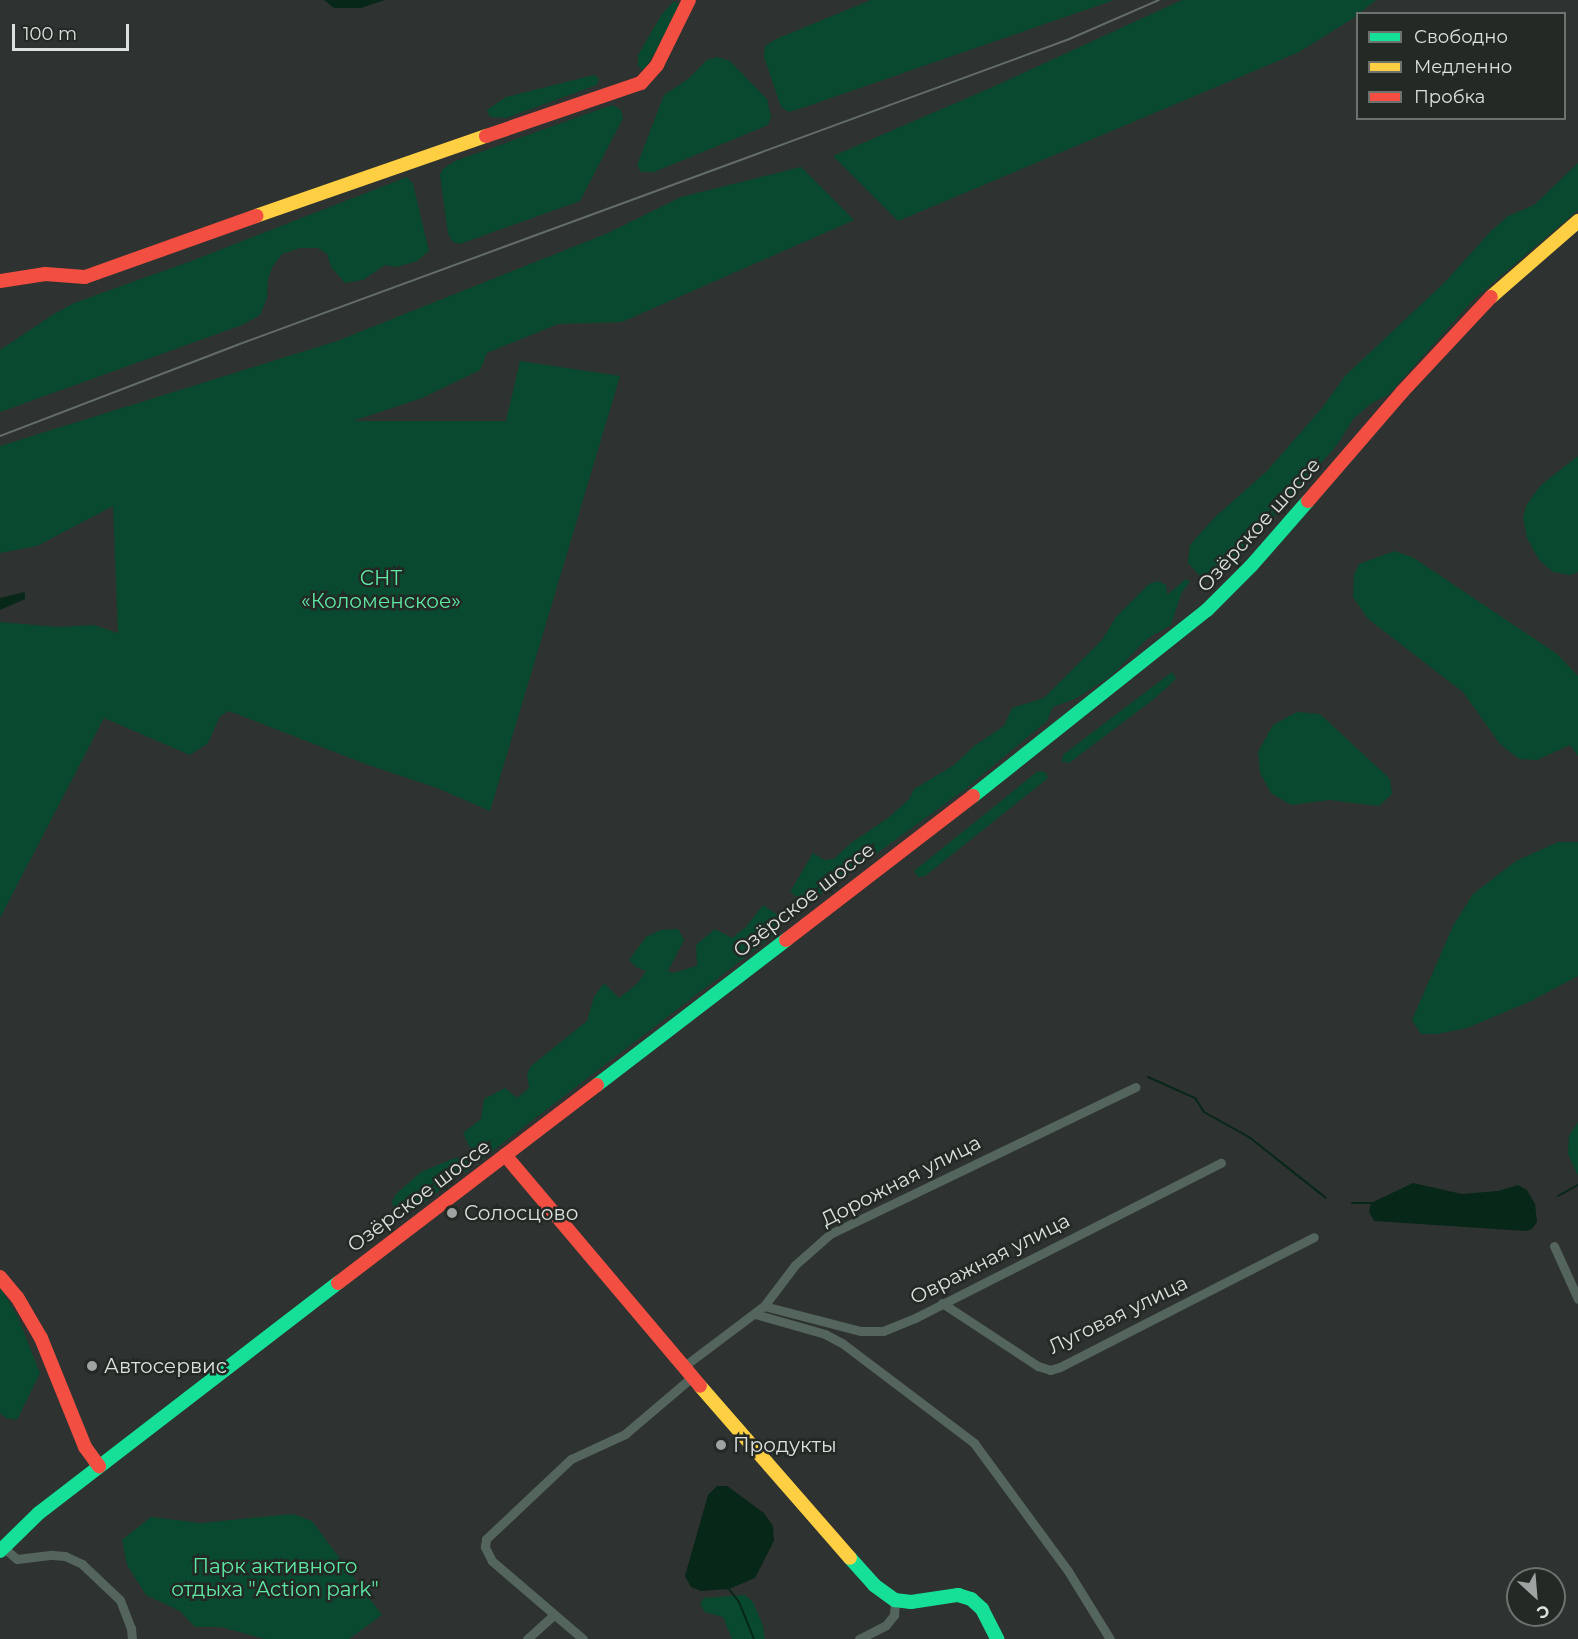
<!DOCTYPE html>
<meta charset="utf-8">
<style>
body{margin:0}
#map{position:relative;width:1578px;height:1639px;overflow:hidden;background:#2e3230;font-family:Montserrat,sans-serif}
div>[style]{position:absolute}
.green>*{inset:0;background:#08492f}
.water>*{inset:0;background:#072718}
.stream>*{height:2px;margin:-1px;padding:0 1px;transform-origin:1px;border-radius:1px;background:#072718}
.street>*{height:9px;margin:-4.5px;padding:0 4.5px;transform-origin:4.5px;border-radius:4.5px;background:#53655c}
.fast>*{height:14px;margin:-7px;padding:0 7px;transform-origin:7px;border-radius:7px;background:#16e098}
.slow>*{height:14px;margin:-7px;padding:0 7px;transform-origin:7px;border-radius:7px;background:#ffcf43}
.jam>*{height:14px;margin:-7px;padding:0 7px;transform-origin:7px;border-radius:7px;background:#f24e42}
.rail>*{height:2px;margin:-1px;padding:0 1px;transform-origin:1px;border-radius:1px;background:#626e67}
.dots>*{width:16px;height:16px;translate:-50% -50%;box-sizing:border-box;border:3px solid #232925;border-radius:50%}
span{translate:-50% -50%;white-space:nowrap;text-align:center;line-height:1.15;-webkit-text-stroke:5px #232925;paint-order:stroke}
.street-label{font-size:20px;color:#dce0de}
.park-label{font-size:20px;color:#5eeaa5}
.poi-label{font-size:20px;color:#dce0de}
.left{translate:0 -50%;text-align:left}
.legend{position:absolute;left:1356px;top:12px;width:210px;height:108px;box-sizing:border-box;background:#232925;border:2px solid #6d726f;margin:0;padding:8px 10px;list-style:none;font-size:18px;color:#dce0de}
.legend li{display:flex;align-items:center;gap:12px;height:30px}
.legend b{width:30px;border:2px solid #6d726f}
.north{position:absolute;left:1506px;top:1567px;width:60px;height:60px;box-sizing:border-box;background:#232925;border:2px solid #6d726f;border-radius:50%;rotate:154deg;font-size:16px;font-weight:700;line-height:24px;text-align:center;color:#dce0de}
.north::after{content:'';display:block;margin:auto;width:21px;height:27px;background:#9fa3a1;clip-path:polygon(50% 0,100% 100%,50% 72%,0 100%)}
.scale{position:absolute;left:12px;top:24px;width:117px;height:27px;box-sizing:border-box;border:3px solid #dce0de;border-top:0;padding-left:8px;font-size:18px;line-height:21px;white-space:nowrap;color:#dce0de;-webkit-text-stroke:4px #232925;paint-order:stroke}
</style>
<div id="map">
<div class="green">
<div style="clip-path:polygon(871px 0,1114px 0,805px 107px,789px 112px,781px 107px,764px 57px,765px 46px,776px 39px)"></div>
<div style="clip-path:polygon(1182px 0,1376px 0,1352px 19px,1299px 52px,898px 221px,833px 156px,995px 86px)"></div>
<div style="clip-path:polygon(674px 1px,681px 6px,647px 66px,642px 70px,638px 66px,638px 55px,662px 14px)"></div>
<div style="clip-path:polygon(717px 57px,730px 61px,767px 99px,771px 117px,768px 125px,654px 172px,641px 172px,637px 165px,664px 95px,688px 79px,707px 60px)"></div>
<div style="clip-path:polygon(594px 75px,599px 79px,597px 85px,506px 118px,490px 117px,487px 110px,506px 97px)"></div>
<div style="clip-path:polygon(612px 105px,620px 109px,623px 118px,580px 201px,460px 244px,453px 242px,448px 234px,440px 175px,443px 169px,455px 161px)"></div>
<div style="clip-path:polygon(1578px 163px,1578px 210px,1474px 299px,1388px 395px,1372px 403px,1354px 418px,1337px 445px,1228px 570px,1207px 580px,1202px 578px,1188px 563px,1190px 545px,1215px 517px,1267px 471px,1322px 408px,1345px 376px,1445px 282px,1491px 231px,1508px 216px,1534px 205px)"></div>
<div style="clip-path:polygon(801px 167px,854px 220px,622px 322px,558px 324px,487px 353px,480px 370px,422px 398px,353px 421px,506px 421px,520px 361px,620px 376px,490px 811px,437px 788px,363px 763px,229px 711px,220px 716px,208px 743px,190px 755px,104px 718px,0 918px,0 622px,58px 627px,93px 625px,118px 633px,113px 506px,37px 546px,0 553px,0 446px,337px 341px,608px 233px,681px 197px)"></div>
<div style="clip-path:polygon(407px 177px,413px 184px,429px 251px,417px 261px,397px 267px,385px 265px,363px 280px,345px 283px,331px 267px,327px 254px,318px 248px,300px 248px,282px 254px,273px 266px,268px 279px,267px 298px,260px 315px,242px 325px,0 412px,0 350px,54px 314px,74px 303px,194px 260px)"></div>
<div style="clip-path:polygon(1578px 456px,1578px 572px,1570px 575px,1553px 572px,1539px 560px,1527px 538px,1523px 517px,1527px 504px,1541px 485px)"></div>
<div style="clip-path:polygon(1395px 551px,1414px 558px,1557px 654px,1578px 676px,1578px 756px,1570px 745px,1537px 760px,1519px 759px,1500px 744px,1463px 692px,1368px 619px,1353px 597px,1354px 575px,1359px 564px)"></div>
<div style="clip-path:polygon(1186px 579px,1190px 582px,1182px 592px,1171px 625px,1147px 639px,1111px 676px,1075px 699px,1053px 707px,1047px 721px,964px 790px,818px 896px,800px 899px,790px 892px,813px 853px,824px 860px,834px 859px,851px 843px,888px 818px,909px 799px,914px 789px,954px 765px,974px 746px,1004px 726px,1012px 708px,1044px 698px,1102px 640px,1116px 617px,1149px 584px,1158px 581px,1166px 585px,1167px 595px)"></div>
<div style="clip-path:polygon(1172px 672px,1176px 679px,1154px 699px,1069px 763px,1061px 761px,1064px 754px)"></div>
<div style="clip-path:polygon(1297px 712px,1320px 714px,1390px 779px,1392px 794px,1379px 806px,1329px 800px,1291px 805px,1271px 793px,1260px 773px,1258px 752px,1273px 725px)"></div>
<div style="clip-path:polygon(1038px 771px,1045px 772px,1048px 778px,925px 876px,918px 877px,914px 871px)"></div>
<div style="clip-path:polygon(1558px 842px,1578px 842px,1578px 976px,1531px 1001px,1467px 1028px,1437px 1034px,1421px 1034px,1412px 1020px,1453px 926px,1473px 894px,1516px 861px)"></div>
<div style="clip-path:polygon(763px 905px,778px 915px,780px 926px,773px 936px,482px 1159px,469px 1146px,463px 1133px,481px 1119px,484px 1099px,505px 1088px,517px 1098px,529px 1088px,527px 1074px,531px 1066px,587px 1021px,594px 997px,604px 983px,619px 998px,637px 984px,646px 971px,636px 967px,629px 960px,646px 937px,660px 930px,678px 929px,684px 940px,668px 971px,672px 973px,697px 966px,696px 945px,715px 929px,732px 938px,746px 927px)"></div>
<div style="clip-path:polygon(1578px 1122px,1578px 1176px,1568px 1154px,1569px 1136px)"></div>
<div style="clip-path:polygon(455px 1158px,464px 1158px,472px 1167px,467px 1172px,458px 1169px,449px 1173px,441px 1189px,427px 1201px,394px 1210px,392px 1202px,396px 1194px,421px 1172px)"></div>
<div style="clip-path:polygon(0 1287px,18px 1317px,40px 1373px,17px 1420px,6px 1418px,0 1413px)"></div>
<div style="clip-path:polygon(293px 1514px,312px 1521px,382px 1615px,349px 1639px,265px 1639px,221px 1627px,195px 1627px,180px 1611px,146px 1595px,127px 1565px,122px 1540px,151px 1517px,201px 1523px)"></div>
<div style="clip-path:polygon(745px 1595px,753px 1602px,763px 1626px,765px 1639px,732px 1639px,723px 1617px,705px 1612px,700px 1604px,704px 1598px)"></div>
</div>
<div class="water">
<div style="clip-path:polygon(324px 0,385px 0,361px 8px,334px 8px)"></div>
<div style="clip-path:polygon(25px 592px,25px 599px,0 610px,0 598px)"></div>
<div style="clip-path:polygon(1413px 1183px,1462px 1194px,1498px 1191px,1518px 1185px,1527px 1190px,1535px 1204px,1537px 1222px,1532px 1229px,1526px 1231px,1374px 1221px,1369px 1212px,1371px 1203px)"></div>
<div style="clip-path:polygon(717px 1486px,727px 1486px,764px 1513px,773px 1526px,774px 1541px,755px 1578px,729px 1589px,701px 1591px,691px 1587px,685px 1576px,708px 1495px)"></div>
</div>
<div class="stream">
<div style="left:1148px;top:1077px;width:51px;rotate:24.1deg"></div>
<div style="left:1195px;top:1098px;width:17px;rotate:57deg"></div>
<div style="left:1204px;top:1112px;width:51px;rotate:29.1deg"></div>
<div style="left:1249px;top:1137px;width:98px;rotate:38.4deg"></div>
<div style="left:1558px;top:1196px;width:23px;rotate:-29deg"></div>
<div style="left:1352px;top:1203px;width:21px"></div>
<div style="left:729px;top:1589px;width:16px;rotate:52deg"></div>
<div style="left:739px;top:1602px;width:40px;rotate:68deg"></div>
</div>
<div class="street">
<div style="left:1554px;top:1246px;width:58px;rotate:65.6deg"></div>
<div style="left:942px;top:1303px;width:115px;rotate:33.3deg"></div>
<div style="left:1038px;top:1366px;width:13px;rotate:18deg"></div>
<div style="left:1050px;top:1370px;width:10px;rotate:-17deg"></div>
<div style="left:1060px;top:1367px;width:285px;rotate:-27.1deg"></div>
<div style="left:764px;top:1306px;width:100px;rotate:14.5deg"></div>
<div style="left:861px;top:1331px;width:22px"></div>
<div style="left:883px;top:1331px;width:35px;rotate:-22deg"></div>
<div style="left:915px;top:1318px;width:343px;rotate:-26.9deg"></div>
<div style="left:755px;top:1314px;width:73px;rotate:15.9deg"></div>
<div style="left:825px;top:1334px;width:19px;rotate:28deg"></div>
<div style="left:842px;top:1343px;width:166px;rotate:37.1deg"></div>
<div style="left:974px;top:1443px;width:159px;rotate:53.7deg"></div>
<div style="left:1068px;top:1571px;width:80px;rotate:58.3deg"></div>
<div style="left:683px;top:1367px;width:101px;rotate:-37deg"></div>
<div style="left:764px;top:1306px;width:51px;rotate:-52.9deg"></div>
<div style="left:795px;top:1265px;width:47px;rotate:-41.5deg"></div>
<div style="left:830px;top:1234px;width:339px;rotate:-25.7deg"></div>
<div style="left:3px;top:1547px;width:18px;rotate:41deg"></div>
<div style="left:17px;top:1559px;width:35px;rotate:-7deg"></div>
<div style="left:52px;top:1555px;width:13px;rotate:4deg"></div>
<div style="left:65px;top:1556px;width:19px;rotate:25deg"></div>
<div style="left:82px;top:1564px;width:52px;rotate:43.5deg"></div>
<div style="left:120px;top:1600px;width:30px;rotate:69deg"></div>
<div style="left:131px;top:1628px;width:11px;rotate:85deg"></div>
<div style="left:527px;top:1639px;width:36px;rotate:-42deg"></div>
<div style="left:583px;top:1639px;width:120px;rotate:-139.4deg"></div>
<div style="left:492px;top:1561px;width:16px;rotate:-117deg"></div>
<div style="left:485px;top:1547px;width:8px;rotate:-83deg"></div>
<div style="left:486px;top:1539px;width:117px;rotate:-43.3deg"></div>
<div style="left:571px;top:1459px;width:60px;rotate:-24.8deg"></div>
<div style="left:625px;top:1434px;width:88px;rotate:-40.4deg"></div>
<div style="left:859px;top:1639px;width:30px;rotate:-27deg"></div>
<div style="left:886px;top:1625px;width:13px;rotate:-51deg"></div>
<div style="left:894px;top:1615px;width:15px;rotate:-86deg"></div>
</div>
<div class="fast">
<div style="left:973px;top:796px;width:299px;rotate:-38.5deg"></div>
<div style="left:1207px;top:610px;width:62px;rotate:-45deg"></div>
<div style="left:1251px;top:566px;width:86px;rotate:-48.8deg"></div>
<div style="left:597px;top:1085px;width:238px;rotate:-37.5deg"></div>
<div style="left:0;top:1551px;width:54px;rotate:-44.3deg"></div>
<div style="left:39px;top:1513px;width:377px;rotate:-37.6deg"></div>
<div style="left:850px;top:1558px;width:36px;rotate:48deg"></div>
<div style="left:874px;top:1585px;width:26px;rotate:36deg"></div>
<div style="left:895px;top:1600px;width:16px;rotate:7deg"></div>
<div style="left:911px;top:1602px;width:48px;rotate:-8.5deg"></div>
<div style="left:958px;top:1595px;width:14px;rotate:17deg"></div>
<div style="left:971px;top:1599px;width:15px;rotate:42deg"></div>
<div style="left:982px;top:1609px;width:34px;rotate:63deg"></div>
</div>
<div class="slow">
<div style="left:256px;top:216px;width:244px;rotate:-19.2deg"></div>
<div style="left:1491px;top:297px;width:116px;rotate:-41.1deg"></div>
<div style="left:700px;top:1386px;width:228px;rotate:48.9deg"></div>
</div>
<div class="jam">
<div style="left:486px;top:136px;width:164px;rotate:-18.9deg"></div>
<div style="left:641px;top:83px;width:24px;rotate:-48deg"></div>
<div style="left:657px;top:65px;width:72px;rotate:-63.8deg"></div>
<div style="left:0;top:281px;width:46px;rotate:-8.8deg"></div>
<div style="left:45px;top:274px;width:40px;rotate:4.3deg"></div>
<div style="left:85px;top:277px;width:182px;rotate:-19.6deg"></div>
<div style="left:1308px;top:501px;width:144px;rotate:-49.2deg"></div>
<div style="left:1402px;top:392px;width:130px;rotate:-46.9deg"></div>
<div style="left:786px;top:940px;width:236px;rotate:-37.6deg"></div>
<div style="left:505px;top:1155px;width:302px;rotate:49.8deg"></div>
<div style="left:0;top:1277px;width:26px;rotate:50deg"></div>
<div style="left:17px;top:1297px;width:48px;rotate:59.7deg"></div>
<div style="left:41px;top:1338px;width:118px;rotate:68deg"></div>
<div style="left:85px;top:1447px;width:24px;rotate:54deg"></div>
<div style="left:338px;top:1283px;width:326px;rotate:-37.4deg"></div>
</div>
<div class="rail">
<div style="left:0;top:436px;width:254px;rotate:-21deg"></div>
<div style="left:237px;top:345px;width:884px;rotate:-20.18deg"></div>
<div style="left:1067px;top:40px;width:100px;rotate:-23.5deg"></div>
</div>
<div class="dots">
<div style="left:452px;top:1213px;background:#9fa3a1"></div>
<div style="left:92px;top:1366px;background:#9fa3a1"></div>
<div style="left:721px;top:1445px;background:#9fa3a1"></div>
</div>
<div class="street-label">
<span style="left:1259px;top:525px;rotate:-48deg">Озёрское шоссе</span>
<span style="left:804px;top:900px;rotate:-38deg">Озёрское шоссе</span>
<span style="left:901px;top:1181px;rotate:-27deg">Дорожная улица</span>
<span style="left:419px;top:1196px;rotate:-37deg">Озёрское шоссе</span>
<span style="left:990px;top:1259px;rotate:-27deg">Овражная улица</span>
<span style="left:1118px;top:1315px;rotate:-26deg">Луговая улица</span>
</div>
<div class="park-label">
<span style="left:381px;top:590px">СНТ<br>«Коломенское»</span>
<span style="left:275px;top:1578px">Парк активного<br>отдыха "Action park"</span>
</div>
<div class="poi-label">
<span class="left" style="left:464px;top:1213px">Солосцово</span>
<span class="left" style="left:104px;top:1366px">Автосервис</span>
<span class="left" style="left:733px;top:1445px">Продукты</span>
</div>
<ul class="legend">
<li><b style="height:8px;background:#16e098"></b>Свободно</li>
<li><b style="height:8px;background:#ffcf43"></b>Медленно</li>
<li><b style="height:8px;background:#f24e42"></b>Пробка</li>
</ul>
<div class="north">С</div>
<div class="scale">100 m</div>
</div>
